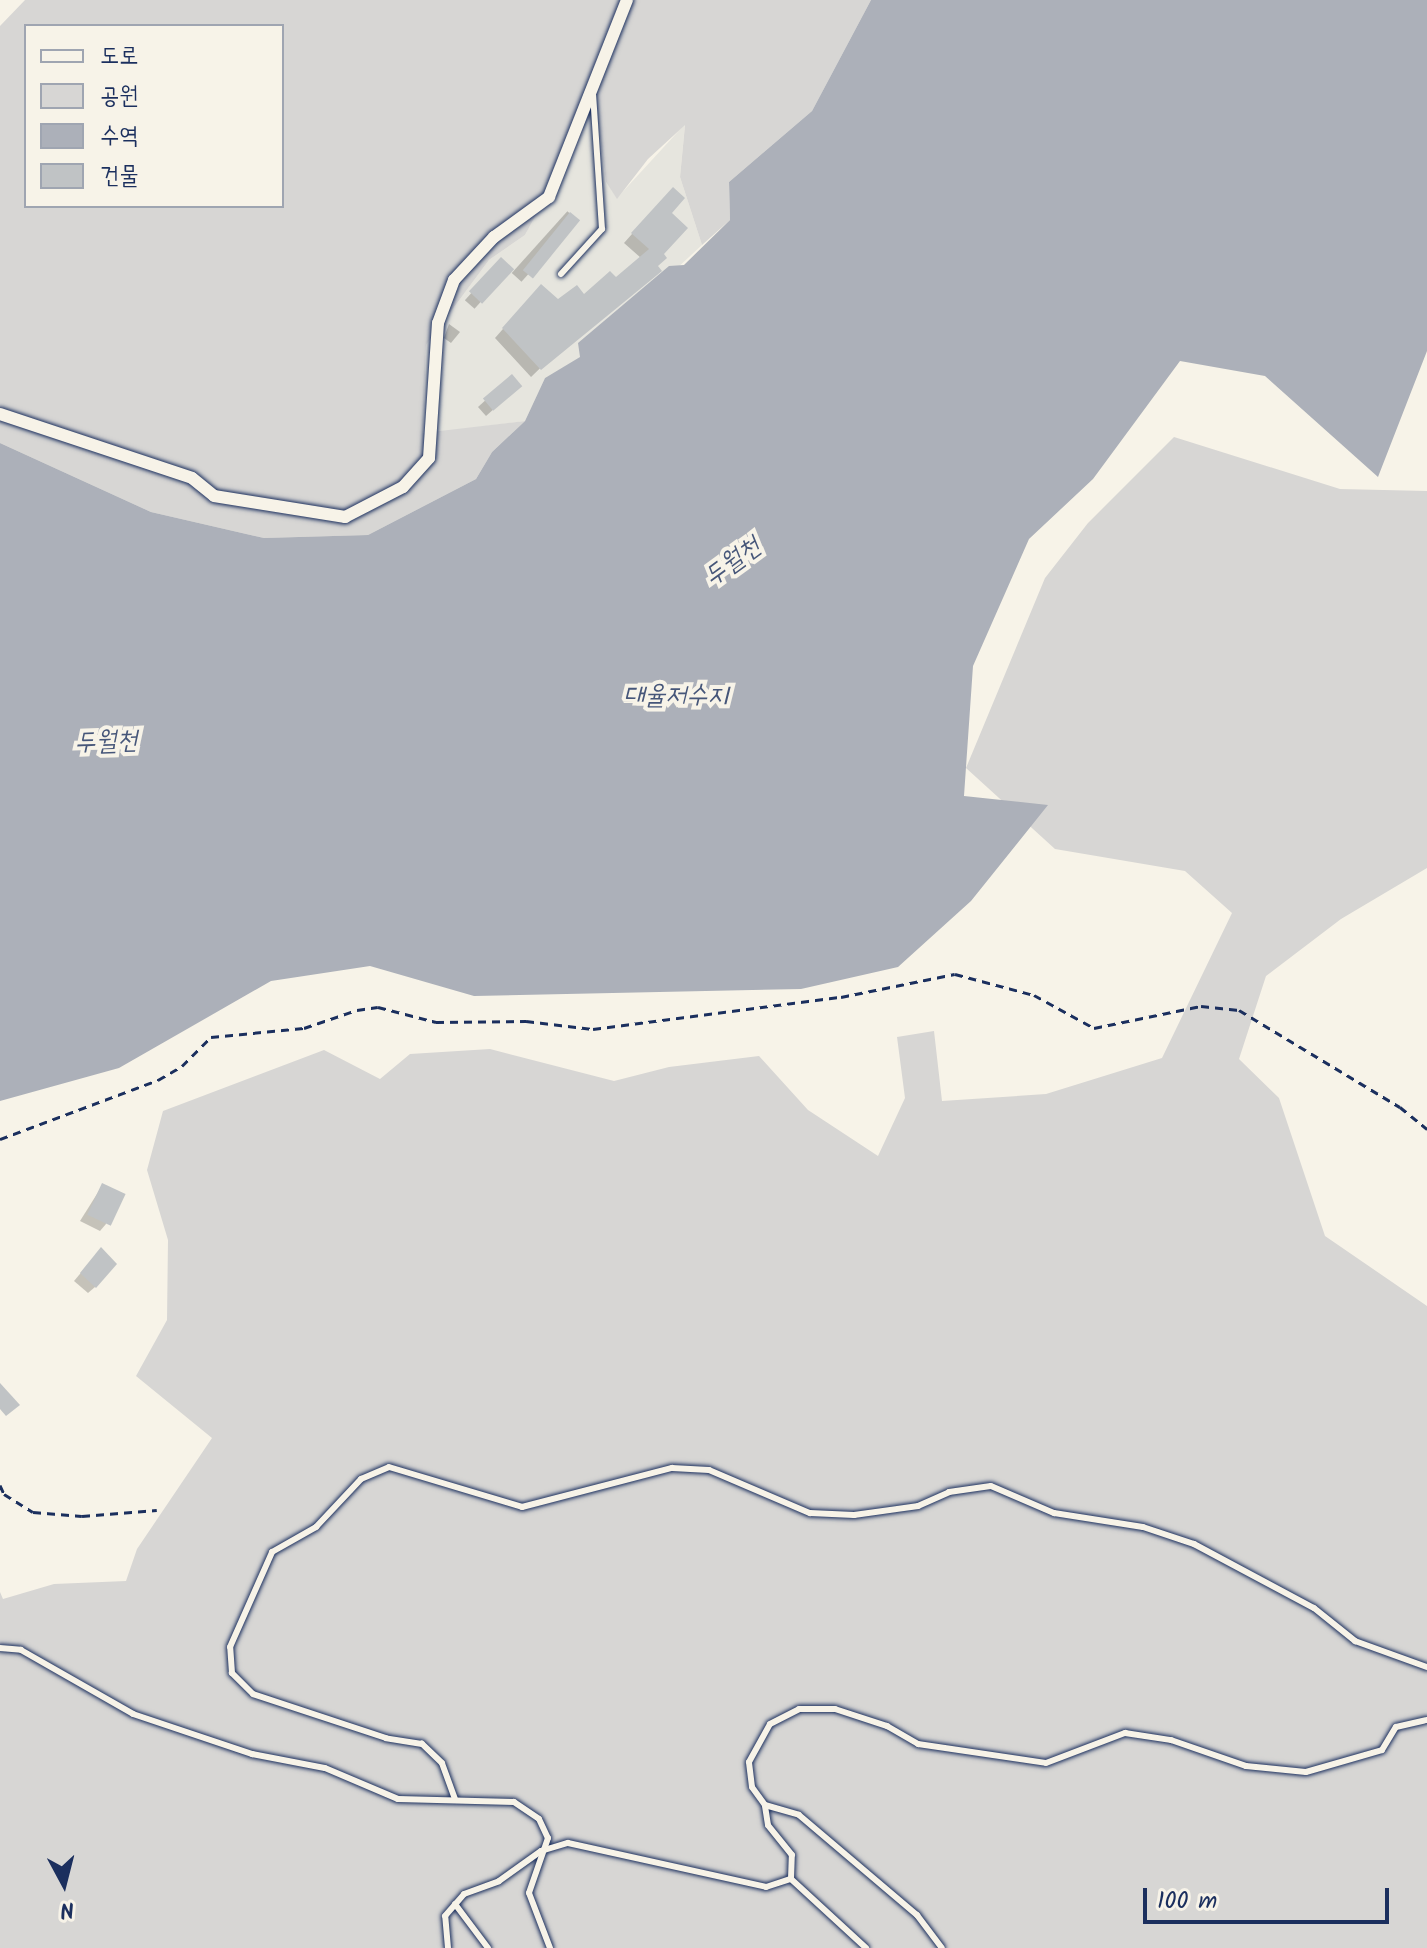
<!DOCTYPE html>
<meta charset="utf-8">
<style>
body{margin:0}
#map{position:relative;width:1427px;height:1948px;overflow:hidden;background:#f7f3e8;font-family:Kalam,"Poor Story",sans-serif}
div>[style]{position:absolute}
.built>*{inset:0;background:#e6e5de}
.green>*{inset:0;background:#d7d6d4}
.water>*{inset:0;background:#acb0b9}
.shadow>*{inset:0;background:#0003;transform-origin:0 0}
.building>*{inset:0;background:#c0c3c5;transform-origin:0 0}
.path>*{height:3px;margin-top:-1.5px;transform-origin:0;background:repeating-linear-gradient(90deg,#1b2f5e 0 8px,transparent 0 14px)}
.roads{filter:drop-shadow(0 0 2px #1b2f5e) drop-shadow(0 0 2px #1b2f5e)}
.lane>*{height:6px;margin:-3px;padding:0 3px;transform-origin:3px;border-radius:3px;background:#f7f3e8}
.street>*{height:12px;margin:-6px;padding:0 6px;transform-origin:6px;border-radius:6px;background:#f7f3e8}
span{translate:-50% -50%;white-space:nowrap;text-align:center;line-height:1.15;-webkit-text-stroke:8px #f7f3e8;paint-order:stroke}
.water-label{font-size:26px;color:#465679;font-style:italic}
.legend{position:absolute;left:24px;top:24px;width:260px;height:184px;box-sizing:border-box;background:#f7f3e8;border:2px solid #9fa5b1;margin:0;padding:10px 14px;list-style:none;font-size:24px;color:#1b2f5e}
.legend li{display:flex;align-items:center;gap:16px;height:40px}
.legend b{width:40px;border:2px solid #9fa5b1}
.north{position:absolute;left:24px;top:1844px;width:80px;height:80px;-webkit-text-stroke:6px #f7f3e8;paint-order:stroke;rotate:173deg;font-size:22px;font-weight:700;line-height:32px;text-align:center;color:#1b2f5e}
.north::after{content:'';display:block;margin:auto;width:28px;height:36px;background:#1b2f5e;clip-path:polygon(50% 0,100% 100%,50% 72%,0 100%)}
.scale{position:absolute;left:1143px;top:1888px;width:246px;height:36px;box-sizing:border-box;border:4px solid #1b2f5e;border-top:0;padding-left:10px;font-size:24px;line-height:28px;white-space:nowrap;color:#1b2f5e;-webkit-text-stroke:6px #f7f3e8;paint-order:stroke}
</style>
<div id="map">
<div class="built">
<div style="clip-path:polygon(596px 105px,606px 182px,617px 198px,685px 124px,680px 177px,702px 245px,581px 357px,545px 378px,525px 421px,423px 434px,426px 345px,489px 260px,525px 235px)"></div>
</div>
<div class="green">
<div style="clip-path:polygon(evenodd,25px 0,871px 0,812px 111px,729px 182px,730px 220px,702px 245px,680px 177px,685px 125px,648px 159px,617px 199px,606px 182px,596px 106px,525px 235px,489px 260px,426px 345px,423px 433px,525px 421px,492px 452px,476px 479px,368px 535px,264px 538px,151px 512px,0 443px,0 26px,25px 0,26px 26px,282px 26px,282px 206px,26px 206px,26px 26px)"></div>
<div style="clip-path:polygon(1174px 437px,1340px 489px,1427px 491px,1427px 868px,1341px 919px,1266px 976px,1239px 1059px,1279px 1098px,1325px 1236px,1427px 1306px,1427px 1948px,0 1948px,0 1592px,3px 1599px,54px 1584px,126px 1581px,137px 1549px,212px 1438px,136px 1376px,167px 1320px,168px 1240px,147px 1170px,163px 1111px,324px 1050px,380px 1079px,410px 1054px,490px 1049px,614px 1081px,669px 1067px,759px 1056px,808px 1110px,878px 1156px,905px 1098px,897px 1037px,934px 1031px,942px 1101px,1046px 1094px,1162px 1058px,1232px 913px,1185px 871px,1055px 849px,966px 768px,1045px 578px,1088px 523px)"></div>
</div>
<div class="water">
<div style="clip-path:polygon(871px 0,1427px 0,1427px 351px,1378px 477px,1265px 376px,1180px 361px,1093px 479px,1029px 539px,973px 666px,964px 796px,1048px 805px,971px 901px,898px 967px,801px 989px,474px 996px,370px 966px,271px 981px,119px 1068px,0 1101px,0 443px,151px 512px,264px 538px,368px 535px,476px 479px,492px 452px,525px 421px,545px 378px,580px 357px,578px 343px,669px 266px,684px 265px,730px 220px,729px 182px,812px 111px)"></div>
</div>
<div class="shadow">
<div style="clip-path:polygon(664px 198px,669px 213px,685px 228px,531px 377px,495px 338px,533px 295px,558px 302px,584px 297px,616px 280px,641px 258px,624px 243px)"></div>
<div style="left:577px;top:220px;width:83px;height:13px;rotate:132deg"></div>
<div style="left:501px;top:260px;width:13px;height:54px;rotate:42deg"></div>
<div style="clip-path:polygon(449px 324px,460px 332px,451px 343px,444px 338px)"></div>
<div style="clip-path:polygon(511px 377px,513px 392px,486px 416px,478px 407px)"></div>
<div style="clip-path:polygon(102px 1186px,106px 1224px,100px 1231px,80px 1221px)"></div>
<div style="clip-path:polygon(95px 1256px,95px 1287px,88px 1293px,74px 1281px)"></div>
</div>
<div class="building">
<div style="clip-path:polygon(673px 187px,685px 198px,672px 213px,688px 228px,664px 254px,667px 258px,658px 266px,662px 271px,541px 370px,502px 328px,541px 284px,558px 299px,577px 285px,584px 294px,610px 271px,616px 277px,649px 249px,631px 233px)"></div>
<div style="left:570px;top:212px;width:13px;height:75px;rotate:39deg"></div>
<div style="left:501px;top:257px;width:18px;height:47px;rotate:43deg"></div>
<div style="left:512px;top:374px;width:16px;height:38px;rotate:50deg"></div>
<div style="left:102px;top:1183px;width:26px;height:35px;rotate:25deg"></div>
<div style="clip-path:polygon(101px 1247px,117px 1264px,96px 1288px,80px 1273px)"></div>
<div style="clip-path:polygon(0 1383px,20px 1405px,6px 1416px,0 1409px)"></div>
</div>
<div class="path">
<div style="left:0;top:1139px;width:169px;rotate:-20.5deg"></div>
<div style="left:158px;top:1080px;width:28px;rotate:-30deg"></div>
<div style="left:182px;top:1066px;width:41px;rotate:-45deg"></div>
<div style="left:211px;top:1037px;width:93px;rotate:-5.5deg"></div>
<div style="left:304px;top:1028px;width:56px;rotate:-18.8deg"></div>
<div style="left:357px;top:1010px;width:21px;rotate:-8deg"></div>
<div style="left:378px;top:1007px;width:60px;rotate:14.5deg"></div>
<div style="left:436px;top:1022px;width:90px;rotate:-0.6deg"></div>
<div style="left:526px;top:1021px;width:67px;rotate:6.8deg"></div>
<div style="left:593px;top:1029px;width:250px;rotate:-7.4deg"></div>
<div style="left:841px;top:997px;width:116px;rotate:-11.4deg"></div>
<div style="left:955px;top:974px;width:82px;rotate:14.9deg"></div>
<div style="left:1034px;top:995px;width:68px;rotate:28.8deg"></div>
<div style="left:1094px;top:1028px;width:109px;rotate:-11.6deg"></div>
<div style="left:1201px;top:1006px;width:38px;rotate:6deg"></div>
<div style="left:1239px;top:1010px;width:188px;rotate:31.1deg"></div>
<div style="left:1400px;top:1107px;width:35px;rotate:39deg"></div>
<div style="left:0;top:1485px;width:10px;rotate:66deg"></div>
<div style="left:4px;top:1494px;width:34px;rotate:32deg"></div>
<div style="left:33px;top:1512px;width:49px;rotate:4.7deg"></div>
<div style="left:82px;top:1516px;width:75px;rotate:-4.6deg"></div>
</div>
<div class="roads">
<div class="lane">
<div style="left:561px;top:274px;width:61px;rotate:-47.7deg"></div>
<div style="left:602px;top:229px;width:134px;rotate:-93.8deg"></div>
<div style="left:0;top:1648px;width:21px;rotate:5deg"></div>
<div style="left:21px;top:1650px;width:129px;rotate:29.7deg"></div>
<div style="left:133px;top:1714px;width:126px;rotate:18.6deg"></div>
<div style="left:252px;top:1754px;width:74px;rotate:10.9deg"></div>
<div style="left:325px;top:1768px;width:79px;rotate:23deg"></div>
<div style="left:398px;top:1799px;width:116px;rotate:1.5deg"></div>
<div style="left:514px;top:1802px;width:30px;rotate:34deg"></div>
<div style="left:539px;top:1819px;width:21px;rotate:65deg"></div>
<div style="left:548px;top:1838px;width:58px;rotate:109.1deg"></div>
<div style="left:529px;top:1893px;width:59px;rotate:69.1deg"></div>
<div style="left:455px;top:1799px;width:38px;rotate:-110deg"></div>
<div style="left:442px;top:1763px;width:28px;rotate:-136deg"></div>
<div style="left:422px;top:1744px;width:36px;rotate:-171deg"></div>
<div style="left:386px;top:1738px;width:140px;rotate:-161.7deg"></div>
<div style="left:253px;top:1694px;width:30px;rotate:-135deg"></div>
<div style="left:232px;top:1673px;width:26px;rotate:-94deg"></div>
<div style="left:230px;top:1647px;width:104px;rotate:-66.1deg"></div>
<div style="left:272px;top:1552px;width:51px;rotate:-29.6deg"></div>
<div style="left:316px;top:1527px;width:66px;rotate:-46.8deg"></div>
<div style="left:361px;top:1479px;width:30px;rotate:-23deg"></div>
<div style="left:389px;top:1467px;width:139px;rotate:16.7deg"></div>
<div style="left:522px;top:1507px;width:155px;rotate:-14.6deg"></div>
<div style="left:672px;top:1468px;width:37px;rotate:3deg"></div>
<div style="left:709px;top:1470px;width:110px;rotate:23.1deg"></div>
<div style="left:810px;top:1513px;width:44px;rotate:2.6deg"></div>
<div style="left:854px;top:1515px;width:65px;rotate:-8deg"></div>
<div style="left:918px;top:1506px;width:34px;rotate:-24deg"></div>
<div style="left:949px;top:1492px;width:42px;rotate:-8.1deg"></div>
<div style="left:991px;top:1486px;width:69px;rotate:23.2deg"></div>
<div style="left:1054px;top:1513px;width:90px;rotate:8.9deg"></div>
<div style="left:1143px;top:1527px;width:54px;rotate:18.4deg"></div>
<div style="left:1194px;top:1544px;width:136px;rotate:28.1deg"></div>
<div style="left:1314px;top:1608px;width:53px;rotate:38.8deg"></div>
<div style="left:1355px;top:1641px;width:77px;rotate:19.9deg"></div>
<div style="left:765px;top:1805px;width:35px;rotate:16deg"></div>
<div style="left:799px;top:1815px;width:155px;rotate:40.3deg"></div>
<div style="left:917px;top:1915px;width:41px;rotate:52.9deg"></div>
<div style="left:791px;top:1879px;width:102px;rotate:42.6deg"></div>
<div style="left:455px;top:1904px;width:55px;rotate:53.1deg"></div>
<div style="left:448px;top:1948px;width:32px;rotate:-95deg"></div>
<div style="left:445px;top:1916px;width:29px;rotate:-49deg"></div>
<div style="left:464px;top:1894px;width:37px;rotate:-20deg"></div>
<div style="left:499px;top:1881px;width:52px;rotate:-35.5deg"></div>
<div style="left:541px;top:1851px;width:28px;rotate:-17deg"></div>
<div style="left:568px;top:1843px;width:203px;rotate:12.5deg"></div>
<div style="left:766px;top:1887px;width:26px;rotate:-18deg"></div>
<div style="left:791px;top:1879px;width:24px;rotate:-88deg"></div>
<div style="left:792px;top:1855px;width:38px;rotate:-129deg"></div>
<div style="left:768px;top:1825px;width:20px;rotate:-99deg"></div>
<div style="left:765px;top:1805px;width:22px;rotate:-126deg"></div>
<div style="left:752px;top:1787px;width:25px;rotate:-97deg"></div>
<div style="left:749px;top:1762px;width:43px;rotate:-61.1deg"></div>
<div style="left:770px;top:1724px;width:33px;rotate:-27deg"></div>
<div style="left:799px;top:1709px;width:36px"></div>
<div style="left:835px;top:1709px;width:55px;rotate:18.1deg"></div>
<div style="left:887px;top:1726px;width:36px;rotate:30deg"></div>
<div style="left:918px;top:1744px;width:129px;rotate:8.4deg"></div>
<div style="left:1046px;top:1763px;width:85px;rotate:-20.8deg"></div>
<div style="left:1125px;top:1733px;width:47px;rotate:8.7deg"></div>
<div style="left:1171px;top:1740px;width:79px;rotate:19.1deg"></div>
<div style="left:1246px;top:1766px;width:60px;rotate:5.7deg"></div>
<div style="left:1306px;top:1772px;width:79px;rotate:-16.1deg"></div>
<div style="left:1382px;top:1750px;width:27px;rotate:-59deg"></div>
<div style="left:1396px;top:1727px;width:32px;rotate:-13deg"></div>
</div>
<div class="street">
<div style="left:0;top:414px;width:202px;rotate:18.4deg"></div>
<div style="left:192px;top:478px;width:28px;rotate:39deg"></div>
<div style="left:214px;top:496px;width:133px;rotate:9.1deg"></div>
<div style="left:345px;top:517px;width:65px;rotate:-27.3deg"></div>
<div style="left:403px;top:487px;width:39px;rotate:-48deg"></div>
<div style="left:429px;top:458px;width:135px;rotate:-86.2deg"></div>
<div style="left:438px;top:323px;width:46px;rotate:-69.6deg"></div>
<div style="left:454px;top:280px;width:59px;rotate:-47.1deg"></div>
<div style="left:494px;top:237px;width:68px;rotate:-36deg"></div>
<div style="left:549px;top:197px;width:212px;rotate:-68.4deg"></div>
</div>
</div>
<div class="water-label">
<span style="left:733px;top:563px;rotate:-36deg">두월천</span>
<span style="left:676px;top:697px">대율저수지</span>
<span style="left:106px;top:743px;rotate:-2deg">두월천</span>
</div>
<ul class="legend">
<li><b style="height:10px;background:#f7f3e8"></b>도로</li>
<li><b style="height:22px;background:#d7d6d4"></b>공원</li>
<li><b style="height:22px;background:#acb0b9"></b>수역</li>
<li><b style="height:22px;background:#c0c3c5"></b>건물</li>
</ul>
<div class="north">N</div>
<div class="scale">100 m</div>
</div>
